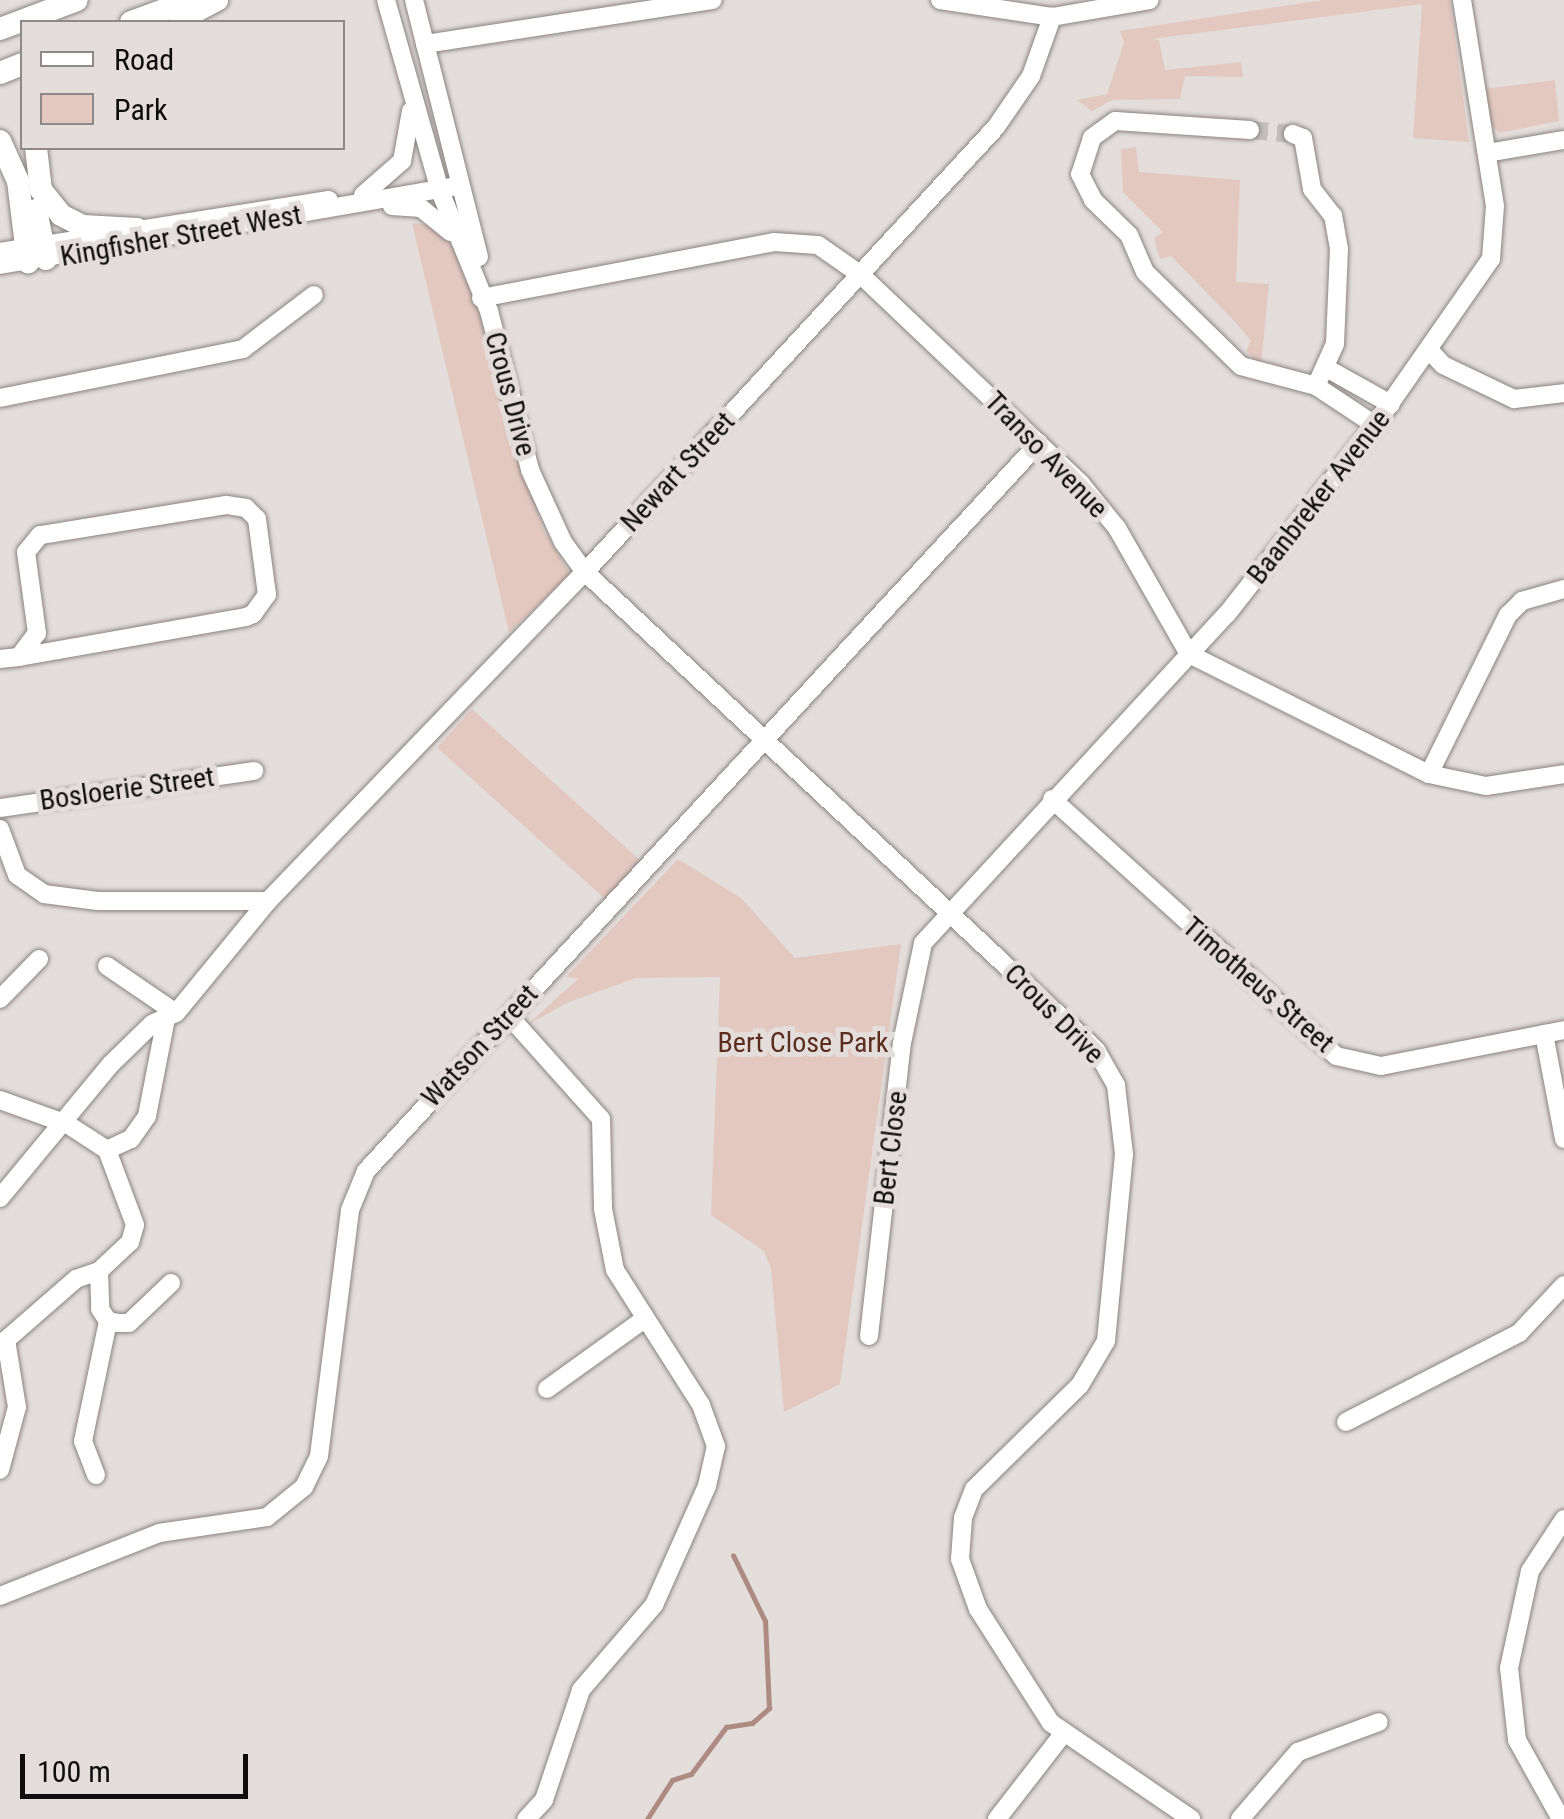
<!DOCTYPE html>
<style>
body{margin:0}
#map{position:relative;width:1564px;height:1819px;overflow:hidden;background:#e3dddb;font-family:"Roboto Condensed",sans-serif}
div>[style]{position:absolute}
.green>*{inset:0;background:#e3c8bf;transform-origin:0 0}
.stream>*{height:5px;margin:-2.5px;padding:0 2.5px;transform-origin:2.5px;border-radius:2.5px;background:#ad8b80}
.minor-tunnel>*{height:18px;margin-top:-9px;transform-origin:0;background:repeating-linear-gradient(90deg,#c3bebc 0 18px,transparent 0 27px)}
.roads{filter:drop-shadow(0 0 2px #898381) drop-shadow(0 0 2px #898381)}
.minor>*{height:18px;margin:-9px;padding:0 9px;transform-origin:9px;border-radius:9px;background:#fff}
.major>*{height:22px;margin:-11px;padding:0 11px;transform-origin:11px;border-radius:11px;background:#fff}
span{translate:-50% -50%;white-space:nowrap;text-align:center;line-height:1.15;-webkit-text-stroke:10px #e3dddb;paint-order:stroke}
.street-label{font-size:28px;color:#0e0c0c}
.park-label{font-size:28px;color:#5c2c1d}
.legend{position:absolute;left:20px;top:20px;width:325px;height:130px;box-sizing:border-box;background:#e3dddb;border:2px solid #8e8988;margin:0;padding:12px 18px;list-style:none;font-size:30px;color:#0e0c0c}
.legend li{display:flex;align-items:center;gap:20px;height:50px}
.legend b{width:50px;border:2px solid #8e8988}
.scale{position:absolute;left:20px;top:1754px;width:228px;height:45px;box-sizing:border-box;border:5px solid #0e0c0c;border-top:0;padding-left:12px;font-size:30px;line-height:35px;white-space:nowrap;color:#0e0c0c;-webkit-text-stroke:8px #e3dddb;paint-order:stroke}
</style>
<div id="map">
<div class="green">
<div style="clip-path:polygon(1323px 0,1450px 0,1469px 142px,1413px 138px,1422px 4px,1152px 39px,1159px 40px,1165px 70px,1241px 62px,1243px 77px,1185px 76px,1180px 99px,1112px 100px,1092px 111px,1077px 100px,1107px 94px,1124px 43px,1120px 31px)"></div>
<div style="clip-path:polygon(1555px 80px,1559px 121px,1500px 133px,1485px 119px,1484px 89px)"></div>
<div style="clip-path:polygon(1136px 147px,1139px 172px,1240px 180px,1236px 282px,1269px 284px,1261px 365px,1246px 351px,1251px 341px,1237px 324px,1171px 256px,1160px 259px,1154px 238px,1163px 232px,1123px 192px,1121px 149px)"></div>
<div style="clip-path:polygon(412px 223px,439px 226px,468px 274px,542px 527px,570px 574px,509px 632px)"></div>
<div style="left:472px;top:709px;width:228px;height:52px;rotate:42deg"></div>
<div style="clip-path:polygon(678px 859px,741px 898px,795px 958px,901px 944px,840px 1384px,784px 1412px,771px 1269px,764px 1251px,711px 1215px,720px 977px,636px 978px,569px 1002px,527px 1025px,579px 978px,566px 977px)"></div>
</div>
<div class="stream">
<div style="left:647px;top:1819px;width:46px;rotate:-57.3deg"></div>
<div style="left:672px;top:1780px;width:20px;rotate:-18deg"></div>
<div style="left:691px;top:1774px;width:59px;rotate:-53.3deg"></div>
<div style="left:726px;top:1727px;width:26px;rotate:-9deg"></div>
<div style="left:752px;top:1723px;width:23px;rotate:-41deg"></div>
<div style="left:769px;top:1708px;width:87px;rotate:-92.6deg"></div>
<div style="left:765px;top:1621px;width:73px;rotate:-115.9deg"></div>
</div>
<div class="minor-tunnel">
<div style="left:1250px;top:130px;width:43px;rotate:5.3deg"></div>
</div>
<div class="roads">
<div class="minor">
<div style="left:386px;top:0;width:198px;rotate:74.2deg"></div>
<div style="left:440px;top:191px;width:130px;rotate:67.8deg"></div>
<div style="left:489px;top:311px;width:164px;rotate:75.5deg"></div>
<div style="left:530px;top:470px;width:79px;rotate:65.4deg"></div>
<div style="left:563px;top:542px;width:37px;rotate:54deg"></div>
<div style="left:585px;top:572px;width:700px;rotate:43.09deg"></div>
<div style="left:1096px;top:1050px;width:40px;rotate:60.3deg"></div>
<div style="left:1116px;top:1085px;width:69px;rotate:83.4deg"></div>
<div style="left:1124px;top:1154px;width:188px;rotate:95.5deg"></div>
<div style="left:1106px;top:1341px;width:51px;rotate:120.6deg"></div>
<div style="left:1080px;top:1385px;width:148px;rotate:135.5deg"></div>
<div style="left:974px;top:1489px;width:31px;rotate:111deg"></div>
<div style="left:963px;top:1518px;width:41px;rotate:94.2deg"></div>
<div style="left:960px;top:1559px;width:53px;rotate:70.2deg"></div>
<div style="left:978px;top:1609px;width:135px;rotate:57.4deg"></div>
<div style="left:1051px;top:1723px;width:170px;rotate:34.4deg"></div>
<div style="left:414px;top:0;width:265px;rotate:75.8deg"></div>
<div style="left:940px;top:0;width:113px;rotate:8.6deg"></div>
<div style="left:1052px;top:17px;width:99px;rotate:-9.8deg"></div>
<div style="left:425px;top:44px;width:291px;rotate:-8.7deg"></div>
<div style="left:1250px;top:130px;width:135px;rotate:-176.2deg"></div>
<div style="left:1115px;top:121px;width:29px;rotate:144deg"></div>
<div style="left:1092px;top:138px;width:38px;rotate:108deg"></div>
<div style="left:1080px;top:174px;width:29px;rotate:63deg"></div>
<div style="left:1093px;top:200px;width:50px;rotate:44.2deg"></div>
<div style="left:1129px;top:235px;width:40px;rotate:66.6deg"></div>
<div style="left:1145px;top:272px;width:134px;rotate:44.4deg"></div>
<div style="left:1241px;top:366px;width:78px;rotate:14.9deg"></div>
<div style="left:1316px;top:386px;width:46px;rotate:-65.7deg"></div>
<div style="left:1335px;top:344px;width:95px;rotate:-87.6deg"></div>
<div style="left:1339px;top:249px;width:34px;rotate:-100deg"></div>
<div style="left:1333px;top:216px;width:34px;rotate:-128deg"></div>
<div style="left:1312px;top:189px;width:52px;rotate:-100deg"></div>
<div style="left:1303px;top:138px;width:11px;rotate:-158deg"></div>
<div style="left:1487px;top:153px;width:78px;rotate:-9.6deg"></div>
<div style="left:363px;top:195px;width:52px;rotate:-41.1deg"></div>
<div style="left:402px;top:161px;width:51px;rotate:-79.8deg"></div>
<div style="left:392px;top:206px;width:29px;rotate:4deg"></div>
<div style="left:421px;top:208px;width:38px;rotate:39deg"></div>
<div style="left:0;top:252px;width:333px;rotate:-9deg"></div>
<div style="left:0;top:265px;width:466px;rotate:-9.8deg"></div>
<div style="left:481px;top:298px;width:298px;rotate:-10.8deg"></div>
<div style="left:774px;top:242px;width:44px;rotate:3.9deg"></div>
<div style="left:818px;top:245px;width:52px;rotate:34.9deg"></div>
<div style="left:861px;top:275px;width:303px;rotate:43.5deg"></div>
<div style="left:1081px;top:484px;width:57px;rotate:50.7deg"></div>
<div style="left:1117px;top:528px;width:145px;rotate:60.3deg"></div>
<div style="left:1189px;top:654px;width:268px;rotate:26.6deg"></div>
<div style="left:1429px;top:774px;width:58px;rotate:11.9deg"></div>
<div style="left:1486px;top:786px;width:79px;rotate:-8.7deg"></div>
<div style="left:1430px;top:351px;width:19px;rotate:47deg"></div>
<div style="left:1443px;top:365px;width:79px;rotate:25.6deg"></div>
<div style="left:1514px;top:399px;width:50px;rotate:-6.8deg"></div>
<div style="left:1328px;top:369px;width:72px;rotate:29.1deg"></div>
<div style="left:1316px;top:386px;width:71px;rotate:33.5deg"></div>
<div style="left:0;top:398px;width:248px;rotate:-11.4deg"></div>
<div style="left:243px;top:349px;width:89px;rotate:-37.3deg"></div>
<div style="left:0;top:659px;width:19px;rotate:-6deg"></div>
<div style="left:19px;top:657px;width:230px;rotate:-10deg"></div>
<div style="left:246px;top:617px;width:8px;rotate:-23deg"></div>
<div style="left:253px;top:614px;width:24px;rotate:-54deg"></div>
<div style="left:267px;top:595px;width:77px;rotate:-97.5deg"></div>
<div style="left:257px;top:519px;width:16px;rotate:-135deg"></div>
<div style="left:246px;top:508px;width:20px;rotate:-171deg"></div>
<div style="left:226px;top:505px;width:188px;rotate:170.8deg"></div>
<div style="left:40px;top:535px;width:22px;rotate:129deg"></div>
<div style="left:26px;top:552px;width:82px;rotate:82.3deg"></div>
<div style="left:37px;top:633px;width:30px;rotate:127deg"></div>
<div style="left:1429px;top:774px;width:178px;rotate:-63.6deg"></div>
<div style="left:1508px;top:615px;width:20px;rotate:-45deg"></div>
<div style="left:1522px;top:601px;width:44px;rotate:-15.9deg"></div>
<div style="left:1052px;top:799px;width:383px;rotate:42.1deg"></div>
<div style="left:1336px;top:1056px;width:46px;rotate:12.5deg"></div>
<div style="left:1381px;top:1066px;width:187px;rotate:-11.1deg"></div>
<div style="left:0;top:808px;width:257px;rotate:-8.3deg"></div>
<div style="left:0;top:829px;width:49px;rotate:69.7deg"></div>
<div style="left:17px;top:875px;width:33px;rotate:35deg"></div>
<div style="left:44px;top:894px;width:54px;rotate:7.4deg"></div>
<div style="left:98px;top:901px;width:170px"></div>
<div style="left:107px;top:966px;width:83px;rotate:34.3deg"></div>
<div style="left:0;top:999px;width:56px;rotate:-45.7deg"></div>
<div style="left:509px;top:1016px;width:138px;rotate:48.2deg"></div>
<div style="left:601px;top:1119px;width:90px;rotate:88.7deg"></div>
<div style="left:603px;top:1209px;width:62px;rotate:78.9deg"></div>
<div style="left:615px;top:1270px;width:160px;rotate:57.5deg"></div>
<div style="left:701px;top:1405px;width:44px;rotate:69.9deg"></div>
<div style="left:716px;top:1446px;width:41px;rotate:102.7deg"></div>
<div style="left:707px;top:1486px;width:130px;rotate:114deg"></div>
<div style="left:654px;top:1605px;width:112px;rotate:130.7deg"></div>
<div style="left:581px;top:1690px;width:116px;rotate:108.6deg"></div>
<div style="left:544px;top:1800px;width:26px;rotate:133deg"></div>
<div style="left:1544px;top:1034px;width:107px;rotate:79.2deg"></div>
<div style="left:0;top:1100px;width:71px;rotate:19.7deg"></div>
<div style="left:67px;top:1124px;width:48px;rotate:33deg"></div>
<div style="left:107px;top:1150px;width:80px;rotate:69.5deg"></div>
<div style="left:135px;top:1225px;width:18px;rotate:106deg"></div>
<div style="left:130px;top:1242px;width:42px;rotate:136.9deg"></div>
<div style="left:99px;top:1271px;width:24px;rotate:161deg"></div>
<div style="left:76px;top:1279px;width:93px;rotate:138.9deg"></div>
<div style="left:6px;top:1340px;width:68px;rotate:80.7deg"></div>
<div style="left:17px;top:1407px;width:65px;rotate:105.1deg"></div>
<div style="left:107px;top:1150px;width:26px;rotate:-25deg"></div>
<div style="left:131px;top:1139px;width:28px;rotate:-55deg"></div>
<div style="left:147px;top:1116px;width:95px;rotate:-79deg"></div>
<div style="left:0;top:1198px;width:174px;rotate:-50.4deg"></div>
<div style="left:111px;top:1064px;width:57px;rotate:-44.3deg"></div>
<div style="left:152px;top:1024px;width:26px;rotate:-25deg"></div>
<div style="left:176px;top:1013px;width:145px;rotate:-50.6deg"></div>
<div style="left:268px;top:901px;width:457px;rotate:-46.1deg"></div>
<div style="left:585px;top:572px;width:606px;rotate:-47.27deg"></div>
<div style="left:996px;top:127px;width:62px;rotate:-55.5deg"></div>
<div style="left:1031px;top:76px;width:63px;rotate:-70.4deg"></div>
<div style="left:99px;top:1271px;width:38px;rotate:88deg"></div>
<div style="left:100px;top:1309px;width:14px;rotate:56deg"></div>
<div style="left:108px;top:1321px;width:10px;rotate:11deg"></div>
<div style="left:118px;top:1323px;width:11px"></div>
<div style="left:129px;top:1323px;width:58px;rotate:-43.6deg"></div>
<div style="left:869px;top:1336px;width:295px;rotate:-83.6deg"></div>
<div style="left:902px;top:1043px;width:102px;rotate:-78.1deg"></div>
<div style="left:923px;top:943px;width:448px;rotate:-47.3deg"></div>
<div style="left:1227px;top:614px;width:240px;rotate:-51.9deg"></div>
<div style="left:1375px;top:425px;width:203px;rotate:-55.1deg"></div>
<div style="left:1491px;top:259px;width:53px;rotate:-85.7deg"></div>
<div style="left:1495px;top:206px;width:209px;rotate:-99.1deg"></div>
<div style="left:547px;top:1389px;width:118px;rotate:-35.7deg"></div>
<div style="left:1346px;top:1422px;width:195px;rotate:-27.2deg"></div>
<div style="left:1519px;top:1333px;width:66px;rotate:-46.8deg"></div>
<div style="left:96px;top:1475px;width:36px;rotate:-111deg"></div>
<div style="left:83px;top:1441px;width:123px;rotate:-78.2deg"></div>
<div style="left:0;top:1596px;width:171px;rotate:-21.6deg"></div>
<div style="left:159px;top:1533px;width:109px;rotate:-8.4deg"></div>
<div style="left:267px;top:1517px;width:48px;rotate:-39deg"></div>
<div style="left:304px;top:1487px;width:34px;rotate:-64deg"></div>
<div style="left:319px;top:1456px;width:248px;rotate:-82.8deg"></div>
<div style="left:350px;top:1210px;width:42px;rotate:-67.7deg"></div>
<div style="left:366px;top:1171px;width:991px;rotate:-47.25deg"></div>
<div style="left:997px;top:1819px;width:108px;rotate:-52.2deg"></div>
<div style="left:1240px;top:1819px;width:89px;rotate:-49.1deg"></div>
<div style="left:1298px;top:1752px;width:86px;rotate:-20.3deg"></div>
<div style="left:1561px;top:1819px;width:90px;rotate:-119.1deg"></div>
<div style="left:1517px;top:1740px;width:72px;rotate:-96.3deg"></div>
<div style="left:1509px;top:1668px;width:99px;rotate:-77.8deg"></div>
<div style="left:1530px;top:1571px;width:62px;rotate:-56.8deg"></div>
</div>
<div class="major">
<div style="left:181px;top:19px;width:41px;rotate:-27.8deg"></div>
<div style="left:131px;top:22px;width:64px;rotate:-20.1deg"></div>
<div style="left:0;top:29px;width:82px;rotate:-20.6deg"></div>
<div style="left:0;top:73px;width:24px;rotate:-22deg"></div>
<div style="left:0;top:141px;width:44px;rotate:65.8deg"></div>
<div style="left:18px;top:181px;width:82px;rotate:83deg"></div>
<div style="left:36px;top:148px;width:42px;rotate:83.2deg"></div>
<div style="left:41px;top:190px;width:32px;rotate:51deg"></div>
<div style="left:61px;top:215px;width:25px;rotate:27deg"></div>
<div style="left:83px;top:226px;width:54px;rotate:3.2deg"></div>
<div style="left:36px;top:210px;width:50px;rotate:78.5deg"></div>
</div>
</div>
<div class="street-label">
<span style="left:181px;top:236px;rotate:-10deg">Kingfisher Street West</span>
<span style="left:510px;top:394px;rotate:75deg">Crous Drive</span>
<span style="left:1046px;top:455px;rotate:46deg">Transo Avenue</span>
<span style="left:678px;top:472px;rotate:-47deg">Newart Street</span>
<span style="left:1319px;top:497px;rotate:-52deg">Baanbreker Avenue</span>
<span style="left:127px;top:789px;rotate:-8deg">Bosloerie Street</span>
<span style="left:1258px;top:985px;rotate:41deg">Timotheus Street</span>
<span style="left:1054px;top:1014px;rotate:45deg">Crous Drive</span>
<span style="left:480px;top:1046px;rotate:-47deg">Watson Street</span>
<span style="left:891px;top:1148px;rotate:-83deg">Bert Close</span>
</div>
<div class="park-label">
<span style="left:803px;top:1043px">Bert Close Park</span>
</div>
<ul class="legend">
<li><b style="height:12px;background:#fff"></b>Road</li>
<li><b style="height:28px;background:#e3c8bf"></b>Park</li>
</ul>
<div class="scale">100 m</div>
</div>
